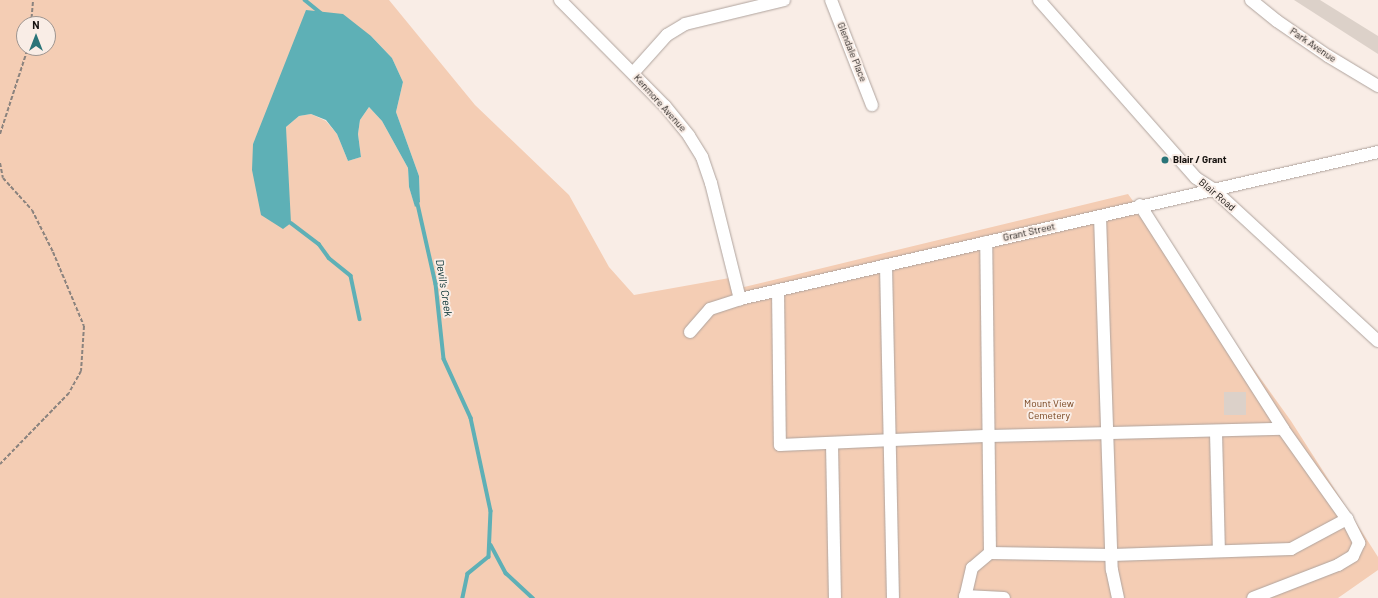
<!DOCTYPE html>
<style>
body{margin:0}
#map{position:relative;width:1378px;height:598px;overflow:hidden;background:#f9ede6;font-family:Barlow,sans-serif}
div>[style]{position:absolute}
.green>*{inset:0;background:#f4cdb4}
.water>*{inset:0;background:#5eb0b6}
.stream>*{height:3.5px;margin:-1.75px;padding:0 1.75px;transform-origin:1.75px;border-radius:1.75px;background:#5eb0b6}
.building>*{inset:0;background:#dcd1c9;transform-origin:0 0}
.path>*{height:2px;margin-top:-1px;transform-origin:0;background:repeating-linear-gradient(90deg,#8b837e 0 4px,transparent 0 6px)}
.roads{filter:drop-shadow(0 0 1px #afa39d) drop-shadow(0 0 1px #afa39d)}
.minor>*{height:12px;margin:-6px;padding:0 6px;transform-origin:6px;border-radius:6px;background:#fff}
.dots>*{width:11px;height:11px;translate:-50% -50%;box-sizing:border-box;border:2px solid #f9ede6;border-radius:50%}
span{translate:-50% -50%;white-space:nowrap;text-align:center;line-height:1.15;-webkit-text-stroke:4px #f9ede6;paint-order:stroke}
.street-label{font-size:10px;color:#16120f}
.poi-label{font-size:10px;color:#16120f;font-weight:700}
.left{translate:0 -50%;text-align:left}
.park-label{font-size:10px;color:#74401a}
.water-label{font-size:11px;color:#053032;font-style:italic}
.north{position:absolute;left:16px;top:16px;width:40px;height:40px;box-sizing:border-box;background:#f9ede6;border:1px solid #9e9590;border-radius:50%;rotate:0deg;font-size:11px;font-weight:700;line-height:16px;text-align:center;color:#16120f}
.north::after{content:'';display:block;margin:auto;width:14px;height:18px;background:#2a7478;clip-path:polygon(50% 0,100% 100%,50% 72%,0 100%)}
</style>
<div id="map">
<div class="green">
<div style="clip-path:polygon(evenodd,0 0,389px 0,475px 105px,569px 195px,609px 267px,634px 295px,735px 277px,740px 288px,1128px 194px,1291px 421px,1378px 557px,1378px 570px,1338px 598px,0 598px,0 0,24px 24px,48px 24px,48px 48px,24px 48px,24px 24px,0 0,371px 36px,392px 58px,403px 82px,396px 112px,419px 176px,420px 202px,415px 206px,409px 187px,408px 168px,382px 121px,369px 107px,360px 120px,358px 134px,361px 157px,348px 161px,337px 134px,326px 121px,311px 114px,299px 116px,286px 127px,287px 175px,253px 144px,263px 124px,371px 36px)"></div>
</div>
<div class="water">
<div style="clip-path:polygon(306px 10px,343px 14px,371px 36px,392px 58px,403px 82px,396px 112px,419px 176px,420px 202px,415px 207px,409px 187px,408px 168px,382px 121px,369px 107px,360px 120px,358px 134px,361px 157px,348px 161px,337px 134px,326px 120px,311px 114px,299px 116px,286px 127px,291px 223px,283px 229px,261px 215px,252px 170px,253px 144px)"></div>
</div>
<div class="stream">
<div style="left:305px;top:0;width:21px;rotate:39deg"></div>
<div style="left:417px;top:200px;width:86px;rotate:77.3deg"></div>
<div style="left:436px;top:284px;width:75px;rotate:83.9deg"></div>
<div style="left:444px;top:359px;width:65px;rotate:65.4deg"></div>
<div style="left:471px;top:418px;width:95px;rotate:77.9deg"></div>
<div style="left:491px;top:511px;width:46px;rotate:92.5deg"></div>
<div style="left:489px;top:557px;width:27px;rotate:141deg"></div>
<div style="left:468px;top:574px;width:25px;rotate:102deg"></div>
<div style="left:291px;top:223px;width:35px;rotate:37deg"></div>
<div style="left:319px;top:244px;width:17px;rotate:54deg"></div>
<div style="left:329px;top:258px;width:28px;rotate:39deg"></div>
<div style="left:351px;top:276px;width:44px;rotate:78.2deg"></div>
<div style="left:491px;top:545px;width:32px;rotate:62deg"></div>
<div style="left:506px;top:573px;width:37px;rotate:43deg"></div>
</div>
<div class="building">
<div style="clip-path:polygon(1294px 0,1320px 0,1378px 36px,1378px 54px)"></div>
<div style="left:1246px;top:392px;width:23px;height:22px;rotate:90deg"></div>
</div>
<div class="path">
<div style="left:31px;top:24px;width:24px;rotate:-85deg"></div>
<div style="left:0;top:134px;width:90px;rotate:-72deg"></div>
<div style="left:0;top:163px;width:15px;rotate:79deg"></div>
<div style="left:3px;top:178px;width:43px;rotate:47.8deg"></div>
<div style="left:32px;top:210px;width:47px;rotate:63.4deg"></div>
<div style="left:53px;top:252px;width:80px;rotate:67.3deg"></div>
<div style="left:84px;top:326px;width:45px;rotate:93.8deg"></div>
<div style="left:81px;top:371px;width:25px;rotate:119deg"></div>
<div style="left:69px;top:393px;width:99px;rotate:134.2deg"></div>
</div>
<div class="roads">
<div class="minor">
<div style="left:560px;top:0;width:149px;rotate:45.3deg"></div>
<div style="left:665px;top:106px;width:38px;rotate:51deg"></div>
<div style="left:689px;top:136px;width:25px;rotate:58deg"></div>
<div style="left:702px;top:157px;width:28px;rotate:71deg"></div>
<div style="left:711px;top:183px;width:120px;rotate:76deg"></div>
<div style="left:831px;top:0;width:113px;rotate:68.7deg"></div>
<div style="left:1039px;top:0;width:237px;rotate:48.6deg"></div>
<div style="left:1196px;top:178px;width:20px;rotate:33deg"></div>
<div style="left:1213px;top:189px;width:224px;rotate:42.7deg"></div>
<div style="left:1251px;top:0;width:33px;rotate:39deg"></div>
<div style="left:1277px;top:21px;width:62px;rotate:34.5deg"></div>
<div style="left:1328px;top:56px;width:58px;rotate:31deg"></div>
<div style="left:633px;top:73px;width:51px;rotate:-48.2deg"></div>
<div style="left:667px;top:35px;width:21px;rotate:-31deg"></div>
<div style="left:685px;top:24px;width:102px;rotate:-13.6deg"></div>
<div style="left:1140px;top:205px;width:266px;rotate:57.4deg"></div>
<div style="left:1283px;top:429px;width:110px;rotate:54.6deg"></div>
<div style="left:1347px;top:519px;width:27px;rotate:63deg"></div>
<div style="left:1359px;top:543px;width:14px;rotate:115deg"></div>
<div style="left:1353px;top:556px;width:17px;rotate:149deg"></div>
<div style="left:1338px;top:565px;width:91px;rotate:158.8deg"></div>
<div style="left:1100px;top:216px;width:354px;rotate:88.1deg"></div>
<div style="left:1112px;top:570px;width:29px;rotate:78deg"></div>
<div style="left:886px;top:265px;width:333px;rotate:88.8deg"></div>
<div style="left:778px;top:290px;width:155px;rotate:89.3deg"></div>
<div style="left:780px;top:445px;width:210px;rotate:-2.5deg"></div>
<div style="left:990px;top:436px;width:293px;rotate:-1.4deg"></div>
<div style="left:690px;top:332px;width:30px;rotate:-49deg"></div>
<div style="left:710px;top:309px;width:32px;rotate:-18deg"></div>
<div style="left:740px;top:299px;width:655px;rotate:-12.97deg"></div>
<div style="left:1216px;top:432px;width:119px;rotate:88.6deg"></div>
<div style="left:832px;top:444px;width:154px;rotate:88.9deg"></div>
<div style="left:990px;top:553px;width:122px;rotate:0.9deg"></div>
<div style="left:1112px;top:555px;width:179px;rotate:-1.9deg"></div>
<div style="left:1291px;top:549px;width:64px;rotate:-28.2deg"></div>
<div style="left:965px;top:596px;width:39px;rotate:3deg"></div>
<div style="left:965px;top:598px;width:31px;rotate:-77deg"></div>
<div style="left:972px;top:568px;width:23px;rotate:-40deg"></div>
<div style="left:990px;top:553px;width:311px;rotate:-90.7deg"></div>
</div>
</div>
<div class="dots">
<div style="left:1165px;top:160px;background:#2a7478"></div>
</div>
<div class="street-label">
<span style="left:1313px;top:45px;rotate:34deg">Park Avenue</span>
<span style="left:852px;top:52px;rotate:68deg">Glendale Place</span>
<span style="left:660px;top:103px;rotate:48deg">Kenmore Avenue</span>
<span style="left:1217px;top:195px;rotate:40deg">Blair Road</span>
<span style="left:1029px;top:232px;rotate:-13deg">Grant Street</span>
</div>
<div class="poi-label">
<span class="left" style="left:1173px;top:160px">Blair / Grant</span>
</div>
<div class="park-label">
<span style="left:1049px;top:409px">Mount View<br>Cemetery</span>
</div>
<div class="water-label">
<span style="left:444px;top:288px;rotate:81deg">Devil's Creek</span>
</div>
<div class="north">N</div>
</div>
